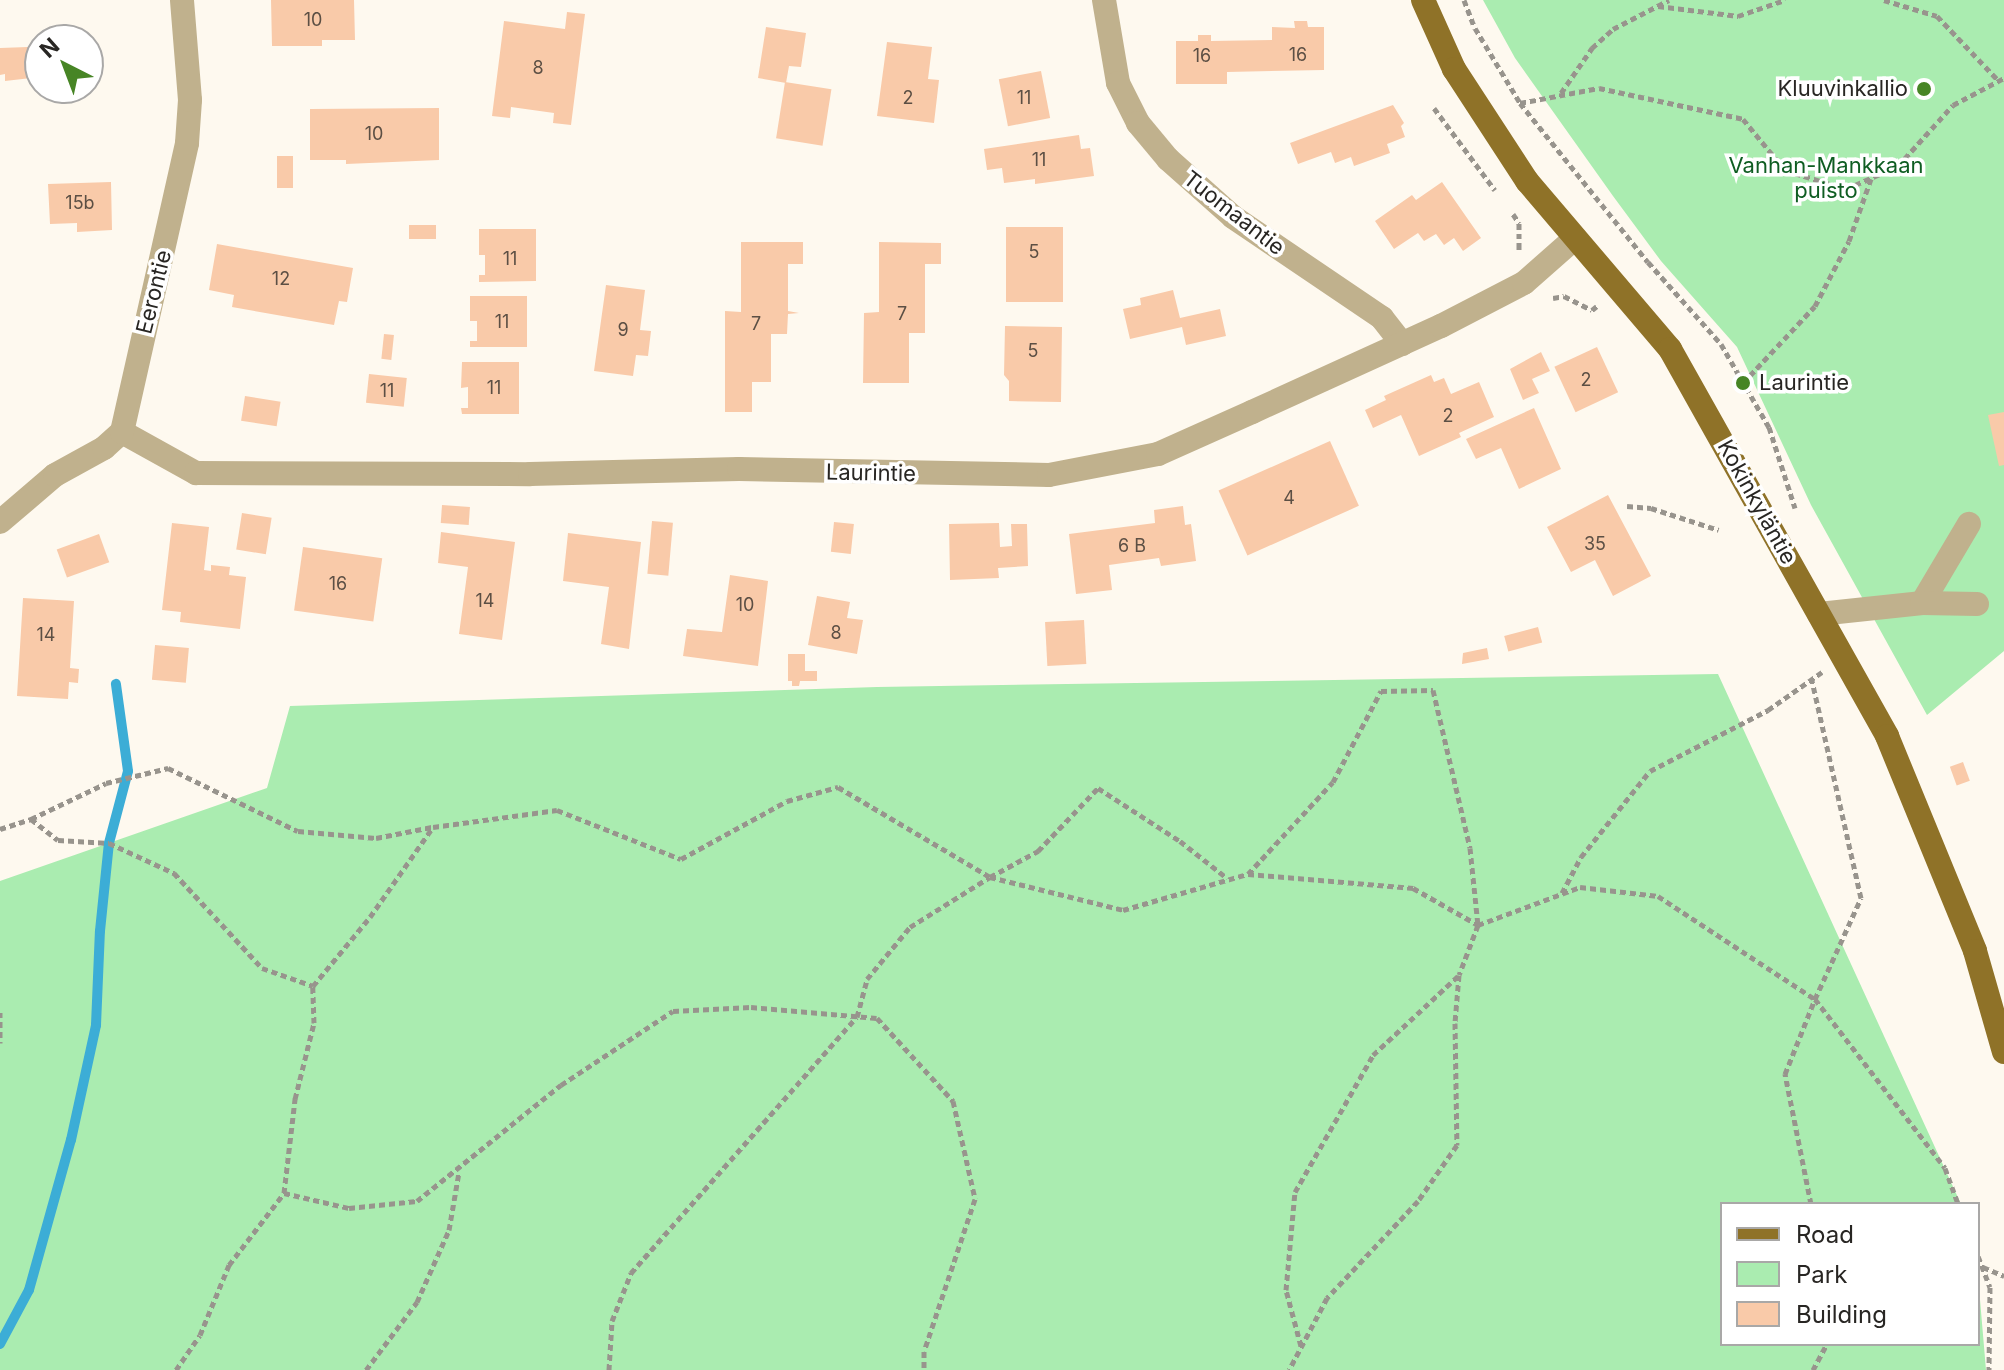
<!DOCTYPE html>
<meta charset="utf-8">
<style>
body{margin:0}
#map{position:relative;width:2004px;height:1370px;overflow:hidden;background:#fef9ef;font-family:Inter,sans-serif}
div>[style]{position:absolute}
.green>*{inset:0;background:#aaecb0}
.stream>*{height:10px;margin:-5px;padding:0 5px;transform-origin:5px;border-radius:5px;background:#3cadd6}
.building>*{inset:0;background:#f9caa9;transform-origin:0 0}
.path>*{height:5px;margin-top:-2.5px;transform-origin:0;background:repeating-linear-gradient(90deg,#98948d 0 6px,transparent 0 10px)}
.minor>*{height:24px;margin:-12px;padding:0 12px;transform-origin:12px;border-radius:12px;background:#c0b18d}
.major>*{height:24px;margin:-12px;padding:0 12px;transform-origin:12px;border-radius:12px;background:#8f7228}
.dots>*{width:22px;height:22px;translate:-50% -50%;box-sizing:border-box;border:4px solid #fff;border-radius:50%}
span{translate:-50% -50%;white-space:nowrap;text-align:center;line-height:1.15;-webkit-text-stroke:7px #fff;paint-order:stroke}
.number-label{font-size:18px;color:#5c4f44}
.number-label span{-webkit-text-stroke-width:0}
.poi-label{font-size:22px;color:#282623}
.right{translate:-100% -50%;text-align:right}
.left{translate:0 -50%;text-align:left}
.park-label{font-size:22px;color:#0f5d22}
.street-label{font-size:22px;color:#282623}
.legend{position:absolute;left:1720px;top:1202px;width:260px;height:144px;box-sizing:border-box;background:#fff;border:2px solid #a9a8a7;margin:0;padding:10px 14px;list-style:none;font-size:24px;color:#282623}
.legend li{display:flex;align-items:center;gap:16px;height:40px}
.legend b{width:40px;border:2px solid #a9a8a7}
.north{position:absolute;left:24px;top:24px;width:80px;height:80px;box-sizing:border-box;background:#fff;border:2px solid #a9a8a7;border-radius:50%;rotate:318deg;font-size:22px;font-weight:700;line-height:32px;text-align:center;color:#282623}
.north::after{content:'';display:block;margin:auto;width:28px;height:36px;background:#478525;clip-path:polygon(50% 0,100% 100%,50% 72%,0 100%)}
</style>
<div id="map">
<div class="green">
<div style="clip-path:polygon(1483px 0,2004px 0,2004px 651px,1927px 715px,1811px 505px,1737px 347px,1661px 261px,1613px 196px,1515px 58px)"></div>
<div style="clip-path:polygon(1718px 674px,1961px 1204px,1722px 1204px,1722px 1344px,1978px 1344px,1978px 1276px,1986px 1370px,0 1370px,0 881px,267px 788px,290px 706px,877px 687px)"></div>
</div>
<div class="stream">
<div style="left:0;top:1344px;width:61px;rotate:-61.8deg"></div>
<div style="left:29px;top:1290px;width:156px;rotate:-74.4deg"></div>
<div style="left:71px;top:1140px;width:118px;rotate:-77.7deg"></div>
<div style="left:96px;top:1025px;width:94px;rotate:-87.6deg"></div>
<div style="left:100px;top:931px;width:88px;rotate:-84.2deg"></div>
<div style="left:109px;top:843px;width:74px;rotate:-75.2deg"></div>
<div style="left:128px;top:771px;width:88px;rotate:-97.9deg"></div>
</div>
<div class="building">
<div style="clip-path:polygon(271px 0,354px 0,355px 40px,322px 40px,322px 46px,272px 46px)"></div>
<div style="clip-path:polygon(567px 12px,585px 14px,571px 125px,553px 123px,554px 113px,511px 107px,510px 118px,492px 116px,504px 21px,565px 29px)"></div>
<div style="clip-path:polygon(1294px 21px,1307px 21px,1308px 27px,1324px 27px,1324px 70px,1227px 72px,1227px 84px,1176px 84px,1176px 41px,1198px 41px,1198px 35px,1211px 35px,1211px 41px,1272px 40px,1272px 27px,1295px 28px)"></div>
<div style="clip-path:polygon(766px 27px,806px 33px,801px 67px,789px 66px,786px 83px,758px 78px)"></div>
<div style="clip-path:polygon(887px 42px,932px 47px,928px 79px,939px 80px,934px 123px,877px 116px)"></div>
<div style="clip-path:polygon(28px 47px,28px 50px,40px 49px,40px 77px,5px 81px,5px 74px,0 75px,0 48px)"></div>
<div style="left:1041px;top:71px;width:48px;height:43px;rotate:79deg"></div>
<div style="left:785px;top:82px;width:47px;height:57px;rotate:9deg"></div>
<div style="clip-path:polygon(1393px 105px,1404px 123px,1401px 126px,1405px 137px,1387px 144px,1390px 153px,1354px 166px,1351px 157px,1335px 163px,1331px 152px,1298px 164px,1290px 143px)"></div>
<div style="clip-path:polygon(439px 108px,439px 160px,346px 164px,346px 160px,310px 160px,310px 109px)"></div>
<div style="clip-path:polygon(1079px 135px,1081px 149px,1090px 148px,1094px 176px,1035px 184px,1035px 179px,1004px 183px,1002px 168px,987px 170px,984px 149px)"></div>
<div style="left:277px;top:156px;width:16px;height:32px"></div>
<div style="clip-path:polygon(111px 182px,112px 230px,77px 232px,77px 223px,50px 224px,48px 184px)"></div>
<div style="clip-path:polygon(1442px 182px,1481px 238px,1463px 251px,1454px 238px,1444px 245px,1436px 234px,1424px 241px,1418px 233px,1394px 249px,1375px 221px,1412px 195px,1416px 200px)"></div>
<div style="left:409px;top:225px;width:27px;height:14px"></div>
<div style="left:1006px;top:227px;width:57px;height:75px"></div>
<div style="clip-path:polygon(479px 229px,536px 229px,536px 281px,479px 282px,479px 275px,485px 275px,485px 255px,479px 255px)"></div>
<div style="clip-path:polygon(741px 242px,803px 242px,803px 264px,788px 264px,788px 311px,799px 313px,788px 314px,787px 334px,771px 334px,771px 382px,752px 382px,752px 412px,725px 412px,725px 311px,741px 312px)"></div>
<div style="clip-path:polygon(879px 242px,941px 243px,941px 264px,925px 264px,925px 333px,909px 333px,909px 383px,863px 383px,864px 313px,879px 312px)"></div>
<div style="clip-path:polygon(217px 244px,353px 268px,347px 302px,339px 301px,334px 325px,232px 307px,234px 295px,209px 290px)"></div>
<div style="clip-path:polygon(606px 285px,645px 290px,640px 330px,651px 331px,648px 356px,636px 355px,633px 376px,594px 371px)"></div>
<div style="clip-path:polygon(1173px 290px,1180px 318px,1220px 309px,1226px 336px,1186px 345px,1182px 327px,1130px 339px,1123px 309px,1141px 305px,1140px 298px)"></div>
<div style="clip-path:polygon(470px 296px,527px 296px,527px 347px,470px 347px,470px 341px,477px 341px,477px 321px,470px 321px)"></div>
<div style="clip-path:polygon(1005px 326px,1062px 327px,1061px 402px,1009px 401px,1009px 381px,1004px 375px)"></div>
<div style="left:384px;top:334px;width:10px;height:25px;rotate:6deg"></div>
<div style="left:1597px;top:347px;width:50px;height:47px;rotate:65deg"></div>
<div style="clip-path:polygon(1541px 352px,1550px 371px,1532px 379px,1539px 393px,1523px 400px,1510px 369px)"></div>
<div style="clip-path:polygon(462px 362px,519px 362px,519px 414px,462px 414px,461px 408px,468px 408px,468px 387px,461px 388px)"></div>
<div style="left:369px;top:374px;width:38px;height:29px;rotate:6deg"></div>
<div style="clip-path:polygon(1431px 375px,1434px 382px,1444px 378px,1451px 394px,1479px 382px,1494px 417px,1459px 433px,1461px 437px,1419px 456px,1401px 415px,1373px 428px,1365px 410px,1386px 400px,1384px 396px)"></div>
<div style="left:245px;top:396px;width:36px;height:25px;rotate:9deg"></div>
<div style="clip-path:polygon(1534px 408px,1561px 469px,1519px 489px,1501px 448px,1476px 459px,1466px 439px)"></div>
<div style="clip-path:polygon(2004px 412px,2004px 465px,1999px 466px,1988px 415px)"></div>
<div style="left:1330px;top:441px;width:71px;height:122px;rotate:66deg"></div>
<div style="clip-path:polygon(1608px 495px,1651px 576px,1613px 596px,1595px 560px,1571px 572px,1547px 527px)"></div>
<div style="left:442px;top:505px;width:28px;height:18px;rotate:4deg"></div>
<div style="clip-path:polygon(1183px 506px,1185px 525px,1191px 524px,1196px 561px,1161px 566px,1159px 558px,1109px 565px,1112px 590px,1076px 594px,1069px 534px,1155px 523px,1154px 510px)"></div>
<div style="left:242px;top:513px;width:30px;height:37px;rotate:9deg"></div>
<div style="left:652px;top:521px;width:21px;height:53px;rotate:5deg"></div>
<div style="left:834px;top:522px;width:20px;height:30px;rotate:6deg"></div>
<div style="clip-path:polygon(172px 523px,209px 527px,204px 570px,211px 571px,211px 565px,230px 567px,229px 575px,246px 577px,240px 629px,180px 622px,181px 612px,162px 610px)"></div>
<div style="clip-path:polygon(999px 523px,1000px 547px,1012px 546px,1011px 524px,1027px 524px,1028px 566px,998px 568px,999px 578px,950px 580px,949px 524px)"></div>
<div style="clip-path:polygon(441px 532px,515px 542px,502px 640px,459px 634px,468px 567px,438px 563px)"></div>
<div style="clip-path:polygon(568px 533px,641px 542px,629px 649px,601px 644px,609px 587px,563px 581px)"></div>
<div style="left:99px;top:534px;width:30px;height:45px;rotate:70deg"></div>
<div style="left:303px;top:547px;width:80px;height:64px;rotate:8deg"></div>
<div style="clip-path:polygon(730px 575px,768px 581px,758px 666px,683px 656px,687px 629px,722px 632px)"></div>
<div style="clip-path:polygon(817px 596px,850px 602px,847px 618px,863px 620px,857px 654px,808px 645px)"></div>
<div style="clip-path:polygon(23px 598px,74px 601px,70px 668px,79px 669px,78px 683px,69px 682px,68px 699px,17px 696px)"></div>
<div style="left:1084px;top:620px;width:44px;height:39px;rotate:87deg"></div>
<div style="left:1538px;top:627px;width:16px;height:35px;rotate:75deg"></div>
<div style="left:155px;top:645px;width:34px;height:35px;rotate:5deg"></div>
<div style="clip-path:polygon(1487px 648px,1489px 659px,1462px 664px,1463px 653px)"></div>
<div style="clip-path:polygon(788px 654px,805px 654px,805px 671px,817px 671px,817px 681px,800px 681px,799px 686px,792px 686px,792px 681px,788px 681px)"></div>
<div style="left:1963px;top:762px;width:20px;height:14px;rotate:70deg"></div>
</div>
<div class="path">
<div style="left:1464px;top:0;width:30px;rotate:69deg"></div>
<div style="left:1475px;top:28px;width:87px;rotate:59deg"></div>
<div style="left:1520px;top:103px;width:204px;rotate:51.2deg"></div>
<div style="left:1648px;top:262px;width:110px;rotate:48.3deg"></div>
<div style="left:1721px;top:344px;width:96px;rotate:60deg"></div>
<div style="left:1769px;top:427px;width:85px;rotate:72.2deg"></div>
<div style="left:1884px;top:0;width:55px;rotate:16.8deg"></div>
<div style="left:1937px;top:16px;width:88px;rotate:46.4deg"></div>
<div style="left:1658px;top:6px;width:81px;rotate:7.1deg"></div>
<div style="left:1738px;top:16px;width:50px;rotate:-18.8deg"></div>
<div style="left:1561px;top:93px;width:55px;rotate:-55.4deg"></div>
<div style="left:1592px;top:48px;width:28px;rotate:-42deg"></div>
<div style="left:1613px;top:29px;width:63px;rotate:-27.4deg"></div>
<div style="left:1520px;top:103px;width:80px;rotate:-10.8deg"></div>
<div style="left:1599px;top:88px;width:147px;rotate:12.1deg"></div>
<div style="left:1743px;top:119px;width:66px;rotate:50.5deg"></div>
<div style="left:1785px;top:170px;width:64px;rotate:17.3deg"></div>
<div style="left:1846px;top:189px;width:57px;rotate:-23.9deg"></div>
<div style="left:1898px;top:166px;width:82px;rotate:-48deg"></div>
<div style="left:1953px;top:105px;width:58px;rotate:-27.9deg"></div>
<div style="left:1434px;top:108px;width:102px;rotate:53.4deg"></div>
<div style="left:1513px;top:214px;width:11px;rotate:56deg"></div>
<div style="left:1519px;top:223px;width:27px;rotate:90deg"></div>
<div style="left:1553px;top:298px;width:11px;rotate:-10deg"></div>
<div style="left:1564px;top:296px;width:31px;rotate:27deg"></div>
<div style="left:1592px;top:310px;width:6px;rotate:-39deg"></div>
<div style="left:1743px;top:383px;width:105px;rotate:-46.9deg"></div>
<div style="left:1815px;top:306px;width:73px;rotate:-62.4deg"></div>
<div style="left:1849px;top:241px;width:66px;rotate:-70.5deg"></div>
<div style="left:1627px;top:506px;width:24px;rotate:5deg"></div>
<div style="left:1651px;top:508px;width:71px;rotate:17.9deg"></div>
<div style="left:31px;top:819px;width:83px;rotate:-25.6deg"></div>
<div style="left:106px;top:783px;width:64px;rotate:-13.6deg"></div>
<div style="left:168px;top:768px;width:144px;rotate:25.9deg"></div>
<div style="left:298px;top:831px;width:78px;rotate:5.1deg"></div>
<div style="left:376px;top:838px;width:57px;rotate:-11.1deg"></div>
<div style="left:0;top:829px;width:33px;rotate:-18deg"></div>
<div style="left:31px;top:819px;width:34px;rotate:38deg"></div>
<div style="left:58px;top:840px;width:51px;rotate:3.4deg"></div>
<div style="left:109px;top:843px;width:72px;rotate:24.8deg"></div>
<div style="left:174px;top:873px;width:129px;rotate:47.2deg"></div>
<div style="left:262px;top:968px;width:54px;rotate:19.4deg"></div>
<div style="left:1248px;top:874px;width:125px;rotate:-47.3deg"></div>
<div style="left:1333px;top:782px;width:103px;rotate:-62.2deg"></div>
<div style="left:1381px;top:691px;width:52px;rotate:-1.1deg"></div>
<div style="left:1433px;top:690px;width:162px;rotate:76.8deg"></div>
<div style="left:1470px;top:848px;width:77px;rotate:84.1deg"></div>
<div style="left:1478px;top:925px;width:53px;rotate:110.8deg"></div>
<div style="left:1459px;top:975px;width:48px;rotate:94.8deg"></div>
<div style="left:1455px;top:1023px;width:122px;rotate:89.1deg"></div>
<div style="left:1457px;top:1145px;width:68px;rotate:124.9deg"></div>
<div style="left:1418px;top:1201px;width:133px;rotate:133.2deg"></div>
<div style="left:1327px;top:1298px;width:81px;rotate:117.8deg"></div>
<div style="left:1562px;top:893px;width:41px;rotate:-62.2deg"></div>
<div style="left:1581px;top:857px;width:110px;rotate:-51.3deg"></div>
<div style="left:1650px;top:771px;width:133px;rotate:-27.3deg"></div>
<div style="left:1768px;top:710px;width:66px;rotate:-35.1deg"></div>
<div style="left:0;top:1012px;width:31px;rotate:90deg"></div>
<div style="left:284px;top:1193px;width:67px;rotate:13deg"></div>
<div style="left:349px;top:1208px;width:68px;rotate:-5.9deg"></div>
<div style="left:417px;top:1201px;width:185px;rotate:-38.9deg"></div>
<div style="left:561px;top:1085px;width:134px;rotate:-33.5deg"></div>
<div style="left:673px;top:1011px;width:78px;rotate:-2.9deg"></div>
<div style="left:751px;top:1007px;width:126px;rotate:5deg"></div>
<div style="left:877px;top:1018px;width:113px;rotate:47.5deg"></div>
<div style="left:953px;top:1101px;width:100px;rotate:77.3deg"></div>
<div style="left:975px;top:1199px;width:160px;rotate:108.5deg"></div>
<div style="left:924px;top:1351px;width:19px;rotate:90deg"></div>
<div style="left:1811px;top:1204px;width:133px;rotate:-101.3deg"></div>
<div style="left:1785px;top:1074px;width:81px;rotate:-68.2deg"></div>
<div style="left:1815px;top:999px;width:111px;rotate:-65.5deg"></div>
<div style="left:1861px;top:898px;width:223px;rotate:-102.7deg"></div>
<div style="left:1978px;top:1256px;width:33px;rotate:69deg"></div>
<div style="left:1990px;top:1287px;width:83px;rotate:90.7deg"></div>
<div style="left:1983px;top:1267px;width:23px;rotate:23deg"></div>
<div style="left:1301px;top:1346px;width:58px;rotate:-105deg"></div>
<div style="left:1286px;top:1290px;width:98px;rotate:-84.8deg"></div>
<div style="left:1295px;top:1192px;width:158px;rotate:-60.3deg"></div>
<div style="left:1373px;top:1055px;width:116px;rotate:-42.9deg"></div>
<div style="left:176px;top:1370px;width:42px;rotate:-55.6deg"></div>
<div style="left:200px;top:1335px;width:76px;rotate:-67.5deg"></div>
<div style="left:229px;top:1265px;width:91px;rotate:-52.6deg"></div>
<div style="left:284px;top:1193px;width:95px;rotate:-83.3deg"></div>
<div style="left:295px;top:1099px;width:78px;rotate:-76deg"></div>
<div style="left:314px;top:1023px;width:37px;rotate:-92deg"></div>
<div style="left:313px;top:986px;width:89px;rotate:-50.4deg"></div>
<div style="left:370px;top:917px;width:110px;rotate:-55deg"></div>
<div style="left:433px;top:827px;width:125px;rotate:-7.8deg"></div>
<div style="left:557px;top:810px;width:133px;rotate:21.6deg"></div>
<div style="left:681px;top:859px;width:121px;rotate:-28.7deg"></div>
<div style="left:787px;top:801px;width:53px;rotate:-15.4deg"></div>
<div style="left:838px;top:787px;width:177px;rotate:30.6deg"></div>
<div style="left:990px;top:877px;width:55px;rotate:-28.4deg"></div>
<div style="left:1038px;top:851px;width:87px;rotate:-46.4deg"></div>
<div style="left:1098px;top:788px;width:98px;rotate:32.9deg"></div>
<div style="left:1180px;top:841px;width:60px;rotate:38.2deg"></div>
<div style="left:366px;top:1370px;width:85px;rotate:-53.1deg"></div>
<div style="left:417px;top:1302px;width:79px;rotate:-66deg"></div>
<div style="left:449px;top:1230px;width:59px;rotate:-80.2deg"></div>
<div style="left:609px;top:1370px;width:49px;rotate:-86.5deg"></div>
<div style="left:612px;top:1321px;width:52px;rotate:-68.4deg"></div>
<div style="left:631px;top:1273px;width:341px;rotate:-48.6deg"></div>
<div style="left:857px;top:1017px;width:39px;rotate:-75deg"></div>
<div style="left:867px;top:979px;width:67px;rotate:-50.4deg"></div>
<div style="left:910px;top:927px;width:94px;rotate:-32deg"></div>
<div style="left:990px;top:877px;width:137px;rotate:13.9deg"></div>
<div style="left:1123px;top:910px;width:130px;rotate:-16.1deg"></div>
<div style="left:1248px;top:874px;width:166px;rotate:4.8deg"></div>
<div style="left:1413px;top:888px;width:75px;rotate:29.6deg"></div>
<div style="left:1478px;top:925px;width:109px;rotate:-20.4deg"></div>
<div style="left:1580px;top:887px;width:79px;rotate:6.6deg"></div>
<div style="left:1658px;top:896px;width:188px;rotate:33.3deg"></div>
<div style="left:1815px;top:999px;width:213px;rotate:52.4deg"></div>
<div style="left:1945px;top:1168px;width:38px;rotate:70deg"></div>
<div style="left:1813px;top:1370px;width:30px;rotate:-62deg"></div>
</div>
<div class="minor">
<div style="left:1104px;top:0;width:84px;rotate:80.4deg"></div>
<div style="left:1118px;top:83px;width:45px;rotate:63.4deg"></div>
<div style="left:1138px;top:123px;width:47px;rotate:50.2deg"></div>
<div style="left:1168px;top:159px;width:87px;rotate:41.7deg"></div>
<div style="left:1233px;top:217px;width:180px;rotate:34.1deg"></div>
<div style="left:1382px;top:318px;width:33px;rotate:52deg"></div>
<div style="left:122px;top:432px;width:85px;rotate:29deg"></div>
<div style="left:196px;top:473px;width:334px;rotate:0.2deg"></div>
<div style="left:530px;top:474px;width:209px;rotate:-1.4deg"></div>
<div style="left:739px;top:469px;width:310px;rotate:1.1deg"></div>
<div style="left:1049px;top:475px;width:111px;rotate:-10.9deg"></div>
<div style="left:1158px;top:454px;width:103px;rotate:-24.1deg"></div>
<div style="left:1252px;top:412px;width:208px;rotate:-24.5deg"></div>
<div style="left:1441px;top:326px;width:93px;rotate:-27.4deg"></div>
<div style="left:1524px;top:283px;width:68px;rotate:-41.4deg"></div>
<div style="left:0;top:522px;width:72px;rotate:-40.5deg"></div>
<div style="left:55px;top:475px;width:56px;rotate:-28.9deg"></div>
<div style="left:104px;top:448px;width:24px;rotate:-42deg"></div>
<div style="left:122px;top:432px;width:296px;rotate:-77.3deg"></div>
<div style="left:187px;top:143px;width:43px;rotate:-86deg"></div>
<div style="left:190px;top:100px;width:100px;rotate:-94.6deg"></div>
<div style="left:1922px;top:603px;width:92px;rotate:-59.3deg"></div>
<div style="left:1819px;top:614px;width:104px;rotate:-6.1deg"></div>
<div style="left:1922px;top:603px;width:55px;rotate:1deg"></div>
</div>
<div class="major">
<div style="left:1423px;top:0;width:76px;rotate:65.8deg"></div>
<div style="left:1454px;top:69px;width:134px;rotate:56.9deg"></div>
<div style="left:1527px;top:181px;width:221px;rotate:49.6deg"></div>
<div style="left:1670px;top:349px;width:444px;rotate:60.7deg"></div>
<div style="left:1887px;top:736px;width:232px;rotate:67.7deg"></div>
<div style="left:1975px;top:951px;width:105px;rotate:74deg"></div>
</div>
<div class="dots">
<div style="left:1924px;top:89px;background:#478525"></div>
<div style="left:1743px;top:383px;background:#478525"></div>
</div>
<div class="number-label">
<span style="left:313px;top:20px">10</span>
<span style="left:1298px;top:55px">16</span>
<span style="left:1202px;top:56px">16</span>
<span style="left:538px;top:68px">8</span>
<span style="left:908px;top:98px">2</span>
<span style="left:1024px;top:98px">11</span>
<span style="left:374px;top:134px">10</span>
<span style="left:1039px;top:160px">11</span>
<span style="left:80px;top:203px">15b</span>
<span style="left:1034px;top:252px">5</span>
<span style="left:510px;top:259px">11</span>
<span style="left:281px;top:279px">12</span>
<span style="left:902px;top:314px">7</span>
<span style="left:502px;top:322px">11</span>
<span style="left:756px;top:324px">7</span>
<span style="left:623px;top:330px">9</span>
<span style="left:1033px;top:351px">5</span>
<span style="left:1586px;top:380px">2</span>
<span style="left:494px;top:388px">11</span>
<span style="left:387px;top:391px">11</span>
<span style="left:1448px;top:416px">2</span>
<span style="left:1289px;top:498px">4</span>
<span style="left:1595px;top:544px">35</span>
<span style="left:1132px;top:546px">6 B</span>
<span style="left:338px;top:584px">16</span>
<span style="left:485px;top:601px">14</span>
<span style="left:745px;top:605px">10</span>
<span style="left:836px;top:633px">8</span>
<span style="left:46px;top:635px">14</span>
</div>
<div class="poi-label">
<span class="right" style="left:1908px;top:89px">Kluuvinkallio</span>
<span class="left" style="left:1759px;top:383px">Laurintie</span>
</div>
<div class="park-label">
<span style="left:1826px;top:178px">Vanhan-Mankkaan<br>puisto</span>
</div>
<div class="street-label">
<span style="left:1234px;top:213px;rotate:38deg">Tuomaantie</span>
<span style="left:154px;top:292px;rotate:-76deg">Eerontie</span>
<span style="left:871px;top:473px;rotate:1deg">Laurintie</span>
<span style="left:1757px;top:502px;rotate:61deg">Kokinkyläntie</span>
</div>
<ul class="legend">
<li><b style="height:10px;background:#8f7228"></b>Road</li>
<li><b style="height:22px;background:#aaecb0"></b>Park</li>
<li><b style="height:22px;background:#f9caa9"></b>Building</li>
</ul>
<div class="north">N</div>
</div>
